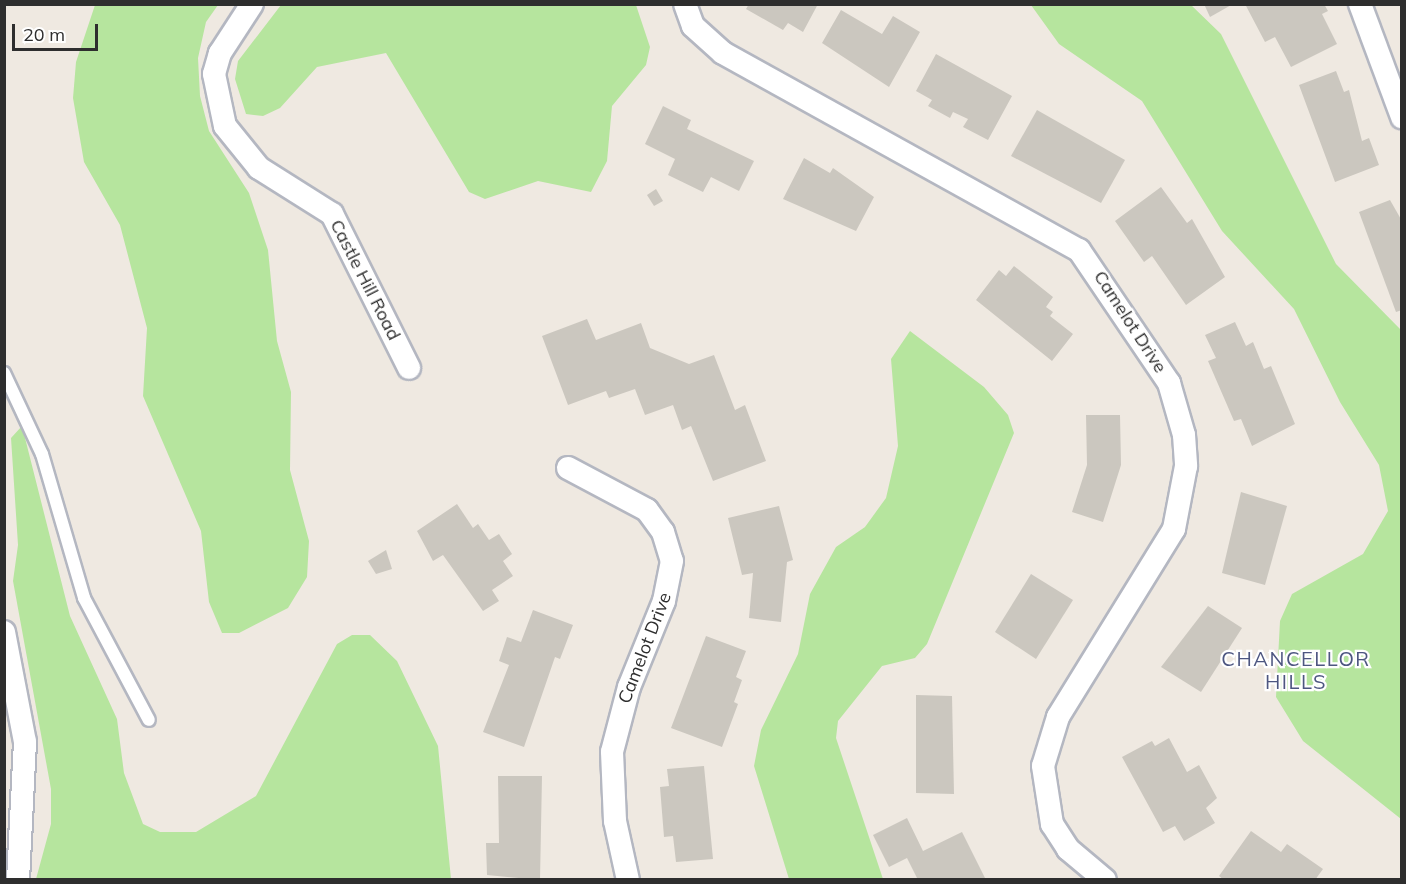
<!DOCTYPE html>
<html>
<head>
<meta charset="utf-8">
<style>
  body { margin:0 }
  #map { position:relative; width:1406px; height:884px; overflow:hidden; background:#efe9e1; font-family:Mulish,sans-serif }
  div>[style] { position:absolute }
  [style*='--x'] { left:calc(var(--x)*1px); top:calc(var(--y)*1px); width:calc(var(--w)*1px); rotate:calc(var(--a)*1deg) }
  .green>* { inset:0; background:#b6e59e }
  .building>* { inset:0; background:#cbc7bf }
  .roads { filter:drop-shadow(2px 0 #b4b7c1) drop-shadow(-2px 0 #b4b7c1) drop-shadow(0 2px #b4b7c1) drop-shadow(0 -2px #b4b7c1) }
  .service>* { height:12px; margin:-6px; padding:0 6px; transform-origin:6px; border-radius:6px; background:#fff }
  .minor>* { height:22px; margin:-11px; padding:0 11px; transform-origin:11px; border-radius:11px; background:#fff }
  span { translate:-50% -50%; white-space:nowrap; text-align:center; line-height:1.15; -webkit-text-stroke:4.5px #fff; paint-order:stroke }
  .street-label { font-size:18px; color:#2e2e2e }
  .neighbourhood-label { font-size:20px; color:#4d5680; letter-spacing:1.5px }
  .frame { position:absolute; inset:0; border:6px solid #2e2e2e; pointer-events:none }
  .scale { position:absolute; left:12px; top:24px; width:86px; height:27px; box-sizing:border-box; border:3px solid #2e2e2e; border-top:0; padding-left:8px; font-size:18px; line-height:21px; white-space:nowrap; color:#2e2e2e; -webkit-text-stroke:4px #fff; paint-order:stroke }
</style>
</head>
<body>
<div id="map">
  <div class="green">
    <i style="clip-path:polygon(95px 5px,218px 5px,206px 22px,198px 58px,200px 96px,209px 131px,249px 193px,268px 250px,277px 341px,291px 392px,290px 470px,309px 541px,307px 577px,288px 608px,239px 633px,222px 633px,209px 602px,201px 531px,143px 396px,147px 328px,120px 225px,84px 162px,73px 98px,76px 62px)"></i>
    <i style="clip-path:polygon(281px 5px,636px 5px,650px 47px,646px 65px,612px 106px,607px 161px,591px 192px,538px 181px,485px 199px,469px 192px,386px 53px,317px 67px,280px 108px,263px 116px,246px 114px,235px 79px,238px 61px)"></i>
    <i style="clip-path:polygon(1031px 5px,1191px 5px,1221px 34px,1336px 264px,1401px 330px,1401px 819px,1303px 741px,1276px 697px,1280px 621px,1292px 594px,1363px 554px,1388px 511px,1379px 465px,1340px 402px,1294px 309px,1222px 231px,1142px 101px,1059px 44px)"></i>
    <i style="clip-path:polygon(910px 331px,984px 387px,1008px 415px,1014px 433px,927px 644px,915px 658px,882px 666px,838px 721px,836px 738px,883px 879px,789px 879px,754px 766px,761px 730px,798px 654px,810px 594px,836px 547px,865px 527px,886px 498px,898px 446px,891px 359px)"></i>
    <i style="clip-path:polygon(22px 426px,70px 616px,117px 719px,124px 773px,143px 824px,160px 832px,196px 832px,256px 796px,337px 644px,352px 635px,370px 635px,397px 661px,438px 746px,451px 879px,36px 879px,51px 824px,51px 789px,13px 581px,18px 545px,11px 438px)"></i>
  </div>
  <div class="building">
    <i style="clip-path:polygon(749px 4px,818px 4px,803px 32px,788px 23px,783px 30px,746px 9px)"></i>
    <i style="clip-path:polygon(1204px 4px,1233px 4px,1210px 17px)"></i>
    <i style="clip-path:polygon(1245px 4px,1324px 4px,1328px 11px,1322px 14px,1337px 44px,1291px 67px,1275px 37px,1265px 42px)"></i>
    <i style="clip-path:polygon(841px 10px,882px 34px,893px 16px,920px 32px,889px 87px,822px 43px)"></i>
    <i style="clip-path:polygon(936px 54px,1012px 96px,988px 140px,963px 127px,968px 119px,953px 112px,950px 118px,928px 106px,932px 100px,916px 91px)"></i>
    <i style="clip-path:polygon(1336px 71px,1344px 92px,1349px 90px,1362px 141px,1369px 138px,1379px 165px,1335px 182px,1299px 85px)"></i>
    <i style="clip-path:polygon(663px 106px,691px 120px,687px 129px,754px 161px,739px 191px,711px 177px,703px 192px,668px 175px,675px 159px,645px 144px)"></i>
    <i style="clip-path:polygon(1037px 110px,1125px 160px,1101px 203px,1011px 156px)"></i>
    <i style="clip-path:polygon(804px 158px,830px 173px,833px 168px,874px 197px,856px 231px,783px 199px)"></i>
    <i style="clip-path:polygon(1161px 187px,1187px 223px,1192px 219px,1225px 277px,1186px 305px,1152px 256px,1144px 262px,1115px 221px)"></i>
    <i style="clip-path:polygon(656px 189px,663px 201px,654px 206px,647px 195px)"></i>
    <i style="clip-path:polygon(1390px 200px,1402px 221px,1402px 310px,1396px 312px,1359px 212px)"></i>
    <i style="clip-path:polygon(1014px 266px,1053px 297px,1046px 307px,1053px 312px,1050px 316px,1073px 334px,1052px 361px,976px 300px,999px 270px,1006px 276px)"></i>
    <i style="clip-path:polygon(587px 319px,596px 340px,641px 323px,650px 348px,689px 364px,714px 355px,735px 410px,745px 405px,766px 461px,713px 481px,691px 426px,682px 430px,673px 405px,645px 415px,635px 389px,609px 398px,606px 391px,568px 405px,542px 336px)"></i>
    <i style="clip-path:polygon(1235px 322px,1246px 346px,1253px 342px,1264px 369px,1271px 366px,1295px 424px,1252px 446px,1241px 419px,1234px 421px,1208px 361px,1216px 358px,1205px 335px)"></i>
    <i style="clip-path:polygon(1086px 415px,1120px 415px,1121px 465px,1103px 522px,1072px 512px,1087px 465px)"></i>
    <i style="clip-path:polygon(1241px 492px,1287px 506px,1265px 585px,1222px 573px)"></i>
    <i style="clip-path:polygon(457px 504px,473px 528px,478px 524px,489px 540px,499px 534px,512px 554px,503px 561px,513px 576px,492px 590px,499px 601px,483px 611px,443px 555px,433px 561px,417px 531px)"></i>
    <i style="clip-path:polygon(779px 506px,793px 560px,787px 562px,781px 622px,749px 618px,753px 573px,742px 575px,728px 518px)"></i>
    <i style="clip-path:polygon(386px 550px,392px 569px,376px 574px,368px 561px)"></i>
    <i style="clip-path:polygon(1031px 574px,1073px 600px,1036px 659px,995px 632px)"></i>
    <i style="clip-path:polygon(1208px 606px,1242px 628px,1201px 692px,1161px 667px)"></i>
    <i style="clip-path:polygon(533px 610px,573px 625px,560px 659px,555px 657px,524px 747px,483px 732px,509px 665px,499px 661px,507px 637px,521px 642px)"></i>
    <i style="clip-path:polygon(706px 636px,746px 651px,736px 677px,742px 680px,734px 702px,738px 704px,722px 747px,671px 728px)"></i>
    <i style="clip-path:polygon(916px 695px,952px 696px,954px 794px,916px 793px)"></i>
    <i style="clip-path:polygon(1169px 738px,1187px 772px,1199px 765px,1217px 798px,1206px 808px,1215px 823px,1184px 841px,1175px 826px,1163px 832px,1122px 757px,1152px 741px,1155px 746px)"></i>
    <i style="clip-path:polygon(704px 766px,713px 859px,676px 862px,673px 836px,664px 837px,660px 787px,669px 786px,667px 769px)"></i>
    <i style="clip-path:polygon(498px 776px,542px 776px,540px 880px,487px 875px,486px 843px,499px 843px)"></i>
    <i style="clip-path:polygon(907px 818px,923px 851px,962px 832px,986px 880px,918px 880px,907px 858px,889px 867px,873px 835px)"></i>
    <i style="clip-path:polygon(1251px 831px,1281px 852px,1287px 844px,1323px 869px,1315px 880px,1224px 880px,1219px 876px)"></i>
  </div>
  <div class="roads">
    <div class="service">
      <i style="--x:4;--y:373;--w:89;--a:64.9"></i>
      <i style="--x:42;--y:454;--w:150;--a:73.7"></i>
      <i style="--x:84;--y:598;--w:138;--a:62"></i>
    </div>
    <div class="minor">
      <i style="--x:252;--y:4;--w:59;--a:123.1"></i>
      <i style="--x:220;--y:53;--w:22;--a:106"></i>
      <i style="--x:214;--y:74;--w:53;--a:78.1"></i>
      <i style="--x:225;--y:126;--w:54;--a:51"></i>
      <i style="--x:259;--y:168;--w:86;--a:32.2"></i>
      <i style="--x:332;--y:214;--w:172;--a:63.4"></i>
      <i style="--x:685;--y:4;--w:23;--a:70"></i>
      <i style="--x:693;--y:26;--w:40;--a:42"></i>
      <i style="--x:723;--y:53;--w:407;--a:29"></i>
      <i style="--x:1079;--y:250;--w:161;--a:55.9"></i>
      <i style="--x:1169;--y:383;--w:54;--a:73.9"></i>
      <i style="--x:1184;--y:435;--w:31;--a:86"></i>
      <i style="--x:1186;--y:466;--w:64;--a:100.8"></i>
      <i style="--x:1174;--y:529;--w:221;--a:121.7"></i>
      <i style="--x:1058;--y:717;--w:51;--a:107"></i>
      <i style="--x:1043;--y:766;--w:59;--a:81.2"></i>
      <i style="--x:1052;--y:824;--w:30;--a:57"></i>
      <i style="--x:1068;--y:849;--w:48;--a:40"></i>
      <i style="--x:1360;--y:4;--w:121;--a:69.6"></i>
      <i style="--x:568;--y:468;--w:89;--a:28"></i>
      <i style="--x:647;--y:510;--w:27;--a:54"></i>
      <i style="--x:663;--y:532;--w:30;--a:73"></i>
      <i style="--x:672;--y:561;--w:41;--a:101.3"></i>
      <i style="--x:664;--y:601;--w:93;--a:112.1"></i>
      <i style="--x:629;--y:687;--w:67;--a:104.7"></i>
      <i style="--x:612;--y:752;--w:69;--a:87.5"></i>
      <i style="--x:615;--y:821;--w:60;--a:77.6"></i>
      <i style="--x:4;--y:632;--w:112;--a:79.2"></i>
      <i style="--x:25;--y:742;--w:138;--a:92.9"></i>
    </div>
  </div>
  <div class="street-label">
    <span style="left:365px;top:280px;rotate:63deg">Castle Hill Road</span>
    <span style="left:1130px;top:322px;rotate:57deg">Camelot Drive</span>
    <span style="left:645px;top:648px;rotate:-69deg">Camelot Drive</span>
  </div>
  <div class="neighbourhood-label">
    <span style="left:1296px;top:670px">CHANCELLOR<br>HILLS</span>
  </div>
  <div class="frame"></div>
  <div class="scale">20 m</div>
</div>
</body>
</html>
